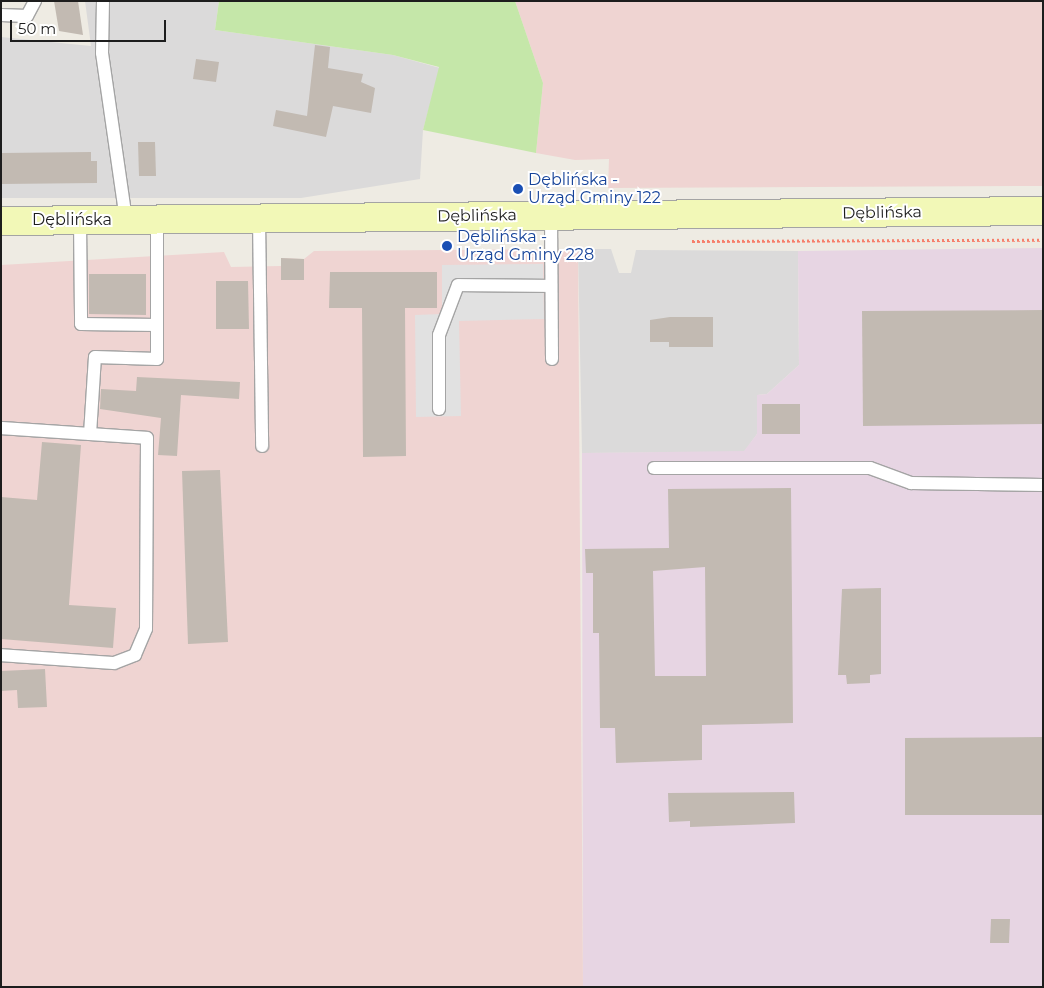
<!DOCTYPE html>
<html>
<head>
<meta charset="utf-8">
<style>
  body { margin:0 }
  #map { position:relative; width:1044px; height:988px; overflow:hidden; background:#eeebe3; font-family:Montserrat,sans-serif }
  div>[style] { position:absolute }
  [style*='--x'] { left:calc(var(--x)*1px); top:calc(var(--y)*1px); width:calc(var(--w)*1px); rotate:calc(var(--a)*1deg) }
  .residential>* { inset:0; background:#dbdada }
  .commercial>* { inset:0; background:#efd4d2 }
  .industrial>* { inset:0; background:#e7d5e3 }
  .grass>* { inset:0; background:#c5e7a9 }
  .parking>* { inset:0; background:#e1e1e1 }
  .building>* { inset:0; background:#c2bab2 }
  .path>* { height:3px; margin-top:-1.5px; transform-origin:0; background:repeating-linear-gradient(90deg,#f67f6b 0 2.5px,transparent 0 5px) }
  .roads { filter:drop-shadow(1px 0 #a4a4a4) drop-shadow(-1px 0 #a4a4a4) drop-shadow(0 1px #a4a4a4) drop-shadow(0 -1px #a4a4a4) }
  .lane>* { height:12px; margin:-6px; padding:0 6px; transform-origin:6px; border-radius:6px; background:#fff }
  .secondary>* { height:28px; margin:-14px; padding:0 14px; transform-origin:14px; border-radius:14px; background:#f2f8b7 }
  .dots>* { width:14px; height:14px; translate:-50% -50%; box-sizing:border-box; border:2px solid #fff; border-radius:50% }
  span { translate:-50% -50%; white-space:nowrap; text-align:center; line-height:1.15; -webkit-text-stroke:4px #fff; paint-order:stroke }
  .transit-label { font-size:16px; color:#164399 }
  .left { translate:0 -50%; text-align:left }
  .street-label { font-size:16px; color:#1d1d1d }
  .frame { position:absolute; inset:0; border:2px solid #1d1d1d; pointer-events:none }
  .scale { position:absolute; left:10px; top:20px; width:156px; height:22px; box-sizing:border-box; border:2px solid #1d1d1d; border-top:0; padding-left:6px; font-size:15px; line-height:18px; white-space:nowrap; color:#1d1d1d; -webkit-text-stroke:4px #fff; paint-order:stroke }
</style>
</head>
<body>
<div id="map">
  <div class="residential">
    <i style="clip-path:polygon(85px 1px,219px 1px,215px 30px,393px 55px,440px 68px,423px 130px,420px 179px,301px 198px,1px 198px,1px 37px,91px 46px)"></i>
    <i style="clip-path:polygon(578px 249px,611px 249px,619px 273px,631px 273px,636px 250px,798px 251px,799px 365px,767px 394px,757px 395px,757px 434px,744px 452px,582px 453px)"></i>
  </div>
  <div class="commercial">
    <i style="clip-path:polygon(515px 1px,1043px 1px,1043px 186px,608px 188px,609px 159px,575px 160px,536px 153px,543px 83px)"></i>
    <i style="clip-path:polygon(578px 249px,583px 987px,1px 987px,1px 265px,224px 252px,231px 267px,281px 266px,281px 258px,304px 259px,314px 251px)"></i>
  </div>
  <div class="industrial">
    <i style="clip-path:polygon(1043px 248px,1043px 987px,583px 987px,582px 453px,744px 451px,757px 434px,757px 395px,767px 394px,799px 365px,798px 251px)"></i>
  </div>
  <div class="grass">
    <i style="clip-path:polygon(219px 1px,515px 1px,543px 83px,536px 153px,423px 130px,439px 67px,393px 55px,215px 30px)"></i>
  </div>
  <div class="parking">
    <i style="clip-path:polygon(543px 264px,544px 319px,459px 321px,461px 416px,416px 417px,415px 315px,442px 314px,442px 265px)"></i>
  </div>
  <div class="building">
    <i style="clip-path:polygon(54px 1px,78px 1px,83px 35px,59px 31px)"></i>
    <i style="clip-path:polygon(315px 45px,330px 47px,328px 68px,363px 74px,361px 82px,375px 88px,371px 113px,333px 106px,326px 137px,273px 126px,276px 110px,307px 116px)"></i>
    <i style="clip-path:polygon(196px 59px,219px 62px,216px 82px,193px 79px)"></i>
    <i style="clip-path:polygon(138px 142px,155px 142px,156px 176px,139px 176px)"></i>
    <i style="clip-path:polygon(91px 152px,91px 161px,97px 161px,97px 183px,1px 184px,1px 153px)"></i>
    <i style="clip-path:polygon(281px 258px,304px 259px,304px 280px,281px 280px)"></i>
    <i style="clip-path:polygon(330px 272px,437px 272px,437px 308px,405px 308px,406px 456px,363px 457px,362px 308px,329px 308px)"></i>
    <i style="clip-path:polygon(89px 274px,146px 274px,146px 315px,89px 314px)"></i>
    <i style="clip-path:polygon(216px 281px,248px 281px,249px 329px,216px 329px)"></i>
    <i style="clip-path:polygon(1043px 310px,1043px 424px,863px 426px,862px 311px)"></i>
    <i style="clip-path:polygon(670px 317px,713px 317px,713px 347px,669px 347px,669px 342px,650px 342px,650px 320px)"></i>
    <i style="clip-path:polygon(137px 377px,240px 382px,239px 399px,181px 395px,177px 456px,158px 455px,161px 418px,100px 409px,101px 389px,136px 391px)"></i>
    <i style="clip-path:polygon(762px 404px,800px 404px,800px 434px,762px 434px)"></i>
    <i style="clip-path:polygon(42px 442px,81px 445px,69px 605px,116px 608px,113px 648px,1px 639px,1px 497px,37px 500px)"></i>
    <i style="clip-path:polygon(220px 470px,228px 642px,188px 644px,182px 471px)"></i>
    <i style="clip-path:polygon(evenodd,791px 488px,793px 723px,702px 725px,702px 760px,616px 763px,615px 728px,600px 728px,599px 633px,593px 633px,593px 573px,586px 573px,585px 549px,669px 548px,668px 489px,791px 488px,705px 567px,706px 676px,655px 676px,653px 571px,705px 567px)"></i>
    <i style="clip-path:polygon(881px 588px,881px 674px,870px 675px,870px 683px,847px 684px,846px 675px,838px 675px,842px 589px)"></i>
    <i style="clip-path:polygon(45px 669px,47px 707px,18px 708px,17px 690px,1px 691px,1px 671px)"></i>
    <i style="clip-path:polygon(1043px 737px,1043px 815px,905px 815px,905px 738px)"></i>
    <i style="clip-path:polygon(794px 792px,795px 823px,690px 827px,690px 821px,669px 822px,668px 793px)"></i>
    <i style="clip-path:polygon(991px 919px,1010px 919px,1009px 943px,990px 943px)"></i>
  </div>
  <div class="path">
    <i style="--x:692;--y:241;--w:351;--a:-0.2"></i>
  </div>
  <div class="roads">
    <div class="lane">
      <i style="--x:103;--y:1;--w:52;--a:91.1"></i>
      <i style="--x:102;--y:53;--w:169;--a:81.8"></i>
      <i style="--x:1;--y:15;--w:26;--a:2"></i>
      <i style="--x:27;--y:16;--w:17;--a:-62"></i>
      <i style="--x:551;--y:216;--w:143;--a:89.6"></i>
      <i style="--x:259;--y:219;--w:227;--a:89.2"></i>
      <i style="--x:80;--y:220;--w:104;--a:89.4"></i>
      <i style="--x:81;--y:324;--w:76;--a:0.8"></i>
      <i style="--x:439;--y:409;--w:74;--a:-90"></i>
      <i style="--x:439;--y:335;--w:53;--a:-69.2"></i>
      <i style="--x:458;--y:285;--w:93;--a:0.6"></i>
      <i style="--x:1;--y:428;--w:146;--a:3.9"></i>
      <i style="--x:147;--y:438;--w:191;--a:90.3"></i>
      <i style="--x:146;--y:629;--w:28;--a:113"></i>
      <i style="--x:135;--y:655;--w:22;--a:159"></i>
      <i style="--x:114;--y:663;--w:113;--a:-176"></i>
      <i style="--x:90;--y:434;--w:77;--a:-86.3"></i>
      <i style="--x:95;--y:357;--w:62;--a:1.8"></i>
      <i style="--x:157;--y:359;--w:139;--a:-90"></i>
      <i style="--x:654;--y:468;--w:216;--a:0"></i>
      <i style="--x:870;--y:468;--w:44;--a:20.1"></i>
      <i style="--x:911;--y:483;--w:132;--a:0.9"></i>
    </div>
    <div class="secondary">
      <i style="--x:1;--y:221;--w:1042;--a:-0.55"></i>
    </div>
  </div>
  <div class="dots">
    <i style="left:518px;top:189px;background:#1a4fb4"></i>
    <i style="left:447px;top:246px;background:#1a4fb4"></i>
  </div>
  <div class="transit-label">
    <span class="left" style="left:528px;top:189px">Dęblińska -<br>Urząd Gminy 122</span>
    <span class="left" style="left:457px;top:246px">Dęblińska -<br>Urząd Gminy 228</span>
  </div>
  <div class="street-label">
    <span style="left:882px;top:213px;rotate:-1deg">Dęblińska</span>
    <span style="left:477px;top:216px;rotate:-1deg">Dęblińska</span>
    <span style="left:72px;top:220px">Dęblińska</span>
  </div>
  <div class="frame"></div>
  <div class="scale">50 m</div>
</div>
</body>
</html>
